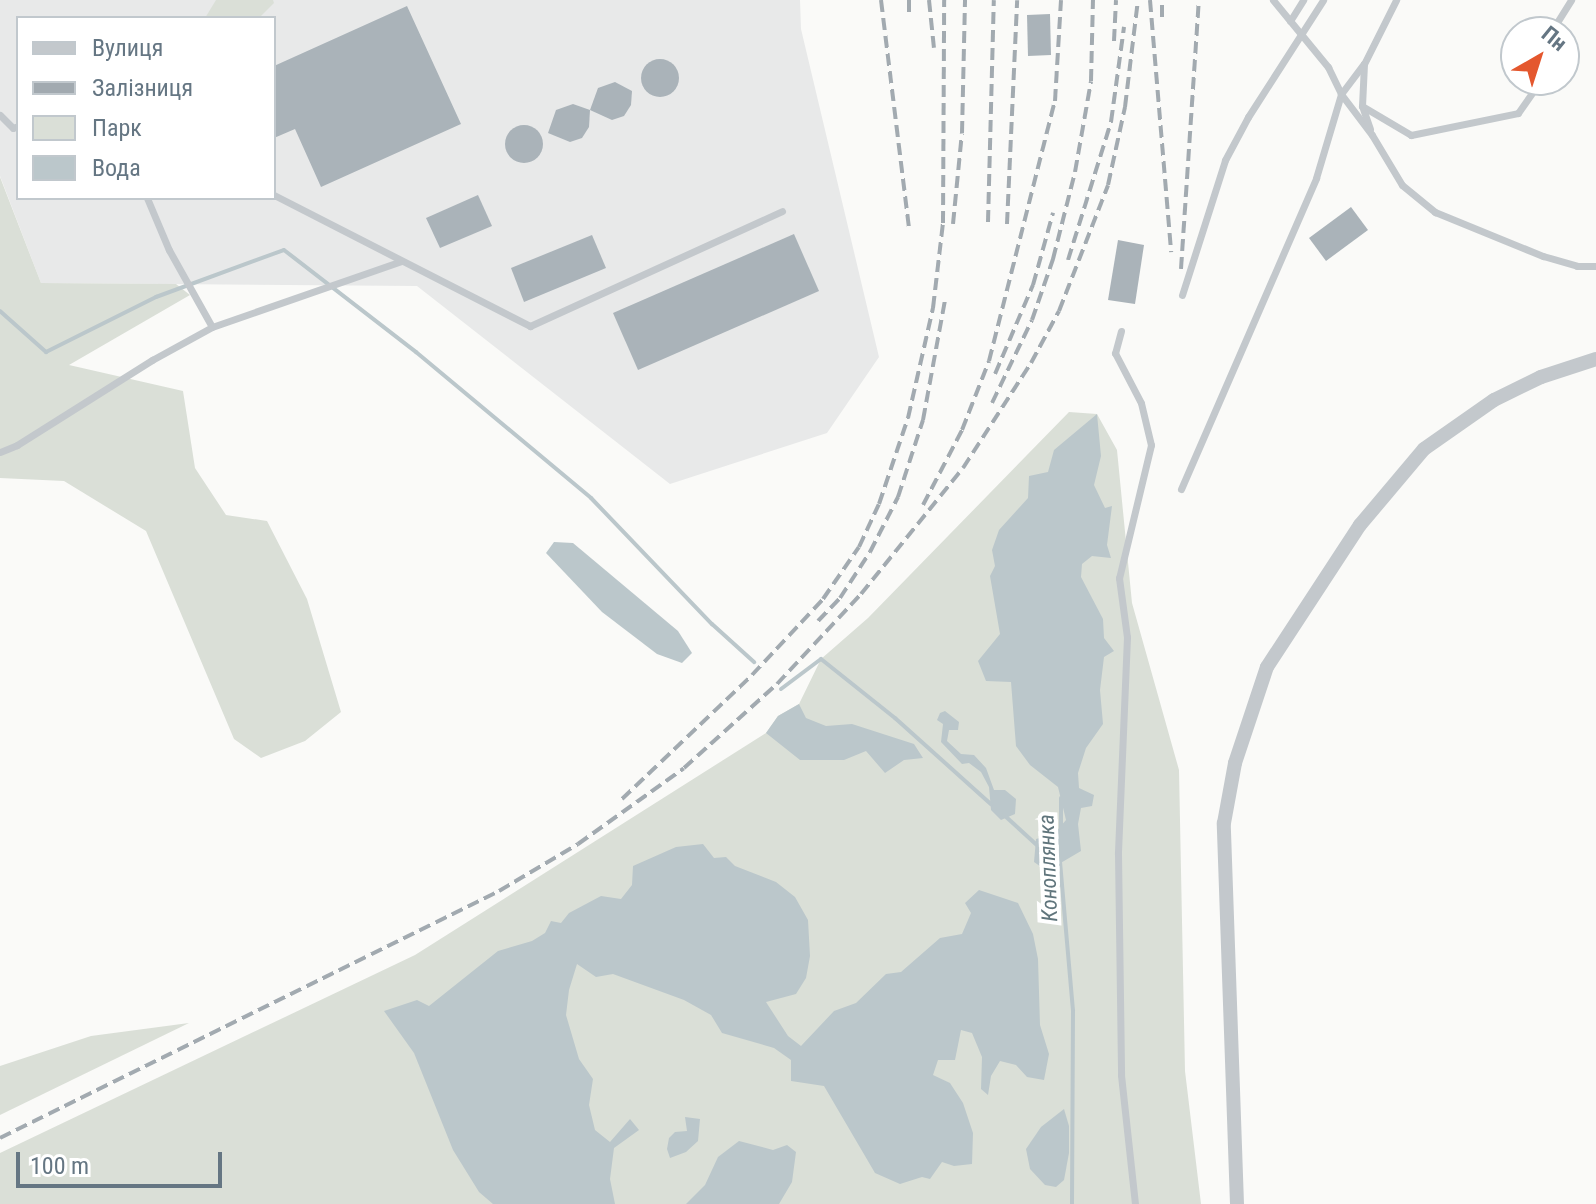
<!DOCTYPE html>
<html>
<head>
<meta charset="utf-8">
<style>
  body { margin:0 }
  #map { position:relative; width:1596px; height:1204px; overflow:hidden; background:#fafaf8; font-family:"Roboto Condensed",sans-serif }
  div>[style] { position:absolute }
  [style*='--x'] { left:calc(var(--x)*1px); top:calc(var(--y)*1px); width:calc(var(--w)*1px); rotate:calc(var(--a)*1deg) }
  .built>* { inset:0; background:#e8e9e9 }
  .green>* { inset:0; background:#dadfd7 }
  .water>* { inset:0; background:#bbc7cb }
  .stream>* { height:4px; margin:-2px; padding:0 2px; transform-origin:2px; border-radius:2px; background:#bbc7cb }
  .building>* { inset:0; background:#aab3b9 }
  .round { border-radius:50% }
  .lane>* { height:7px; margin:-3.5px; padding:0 3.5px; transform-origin:3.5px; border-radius:3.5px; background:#c3c8cc }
  .street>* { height:14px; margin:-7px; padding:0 7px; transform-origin:7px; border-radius:7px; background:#c3c8cc }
  .rail>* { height:4px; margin-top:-2px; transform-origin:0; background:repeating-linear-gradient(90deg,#a2aab0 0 12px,transparent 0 18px) }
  span { translate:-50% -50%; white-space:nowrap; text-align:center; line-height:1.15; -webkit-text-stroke:8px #fff; paint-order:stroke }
  .water-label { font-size:22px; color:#60757c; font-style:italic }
  .legend { position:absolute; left:16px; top:16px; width:260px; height:184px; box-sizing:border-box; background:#fff; border:2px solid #c1c8cd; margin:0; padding:10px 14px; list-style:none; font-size:24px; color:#657683 }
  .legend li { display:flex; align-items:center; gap:16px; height:40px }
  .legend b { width:40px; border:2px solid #c1c8cd }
  .north { position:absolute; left:1500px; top:16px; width:80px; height:80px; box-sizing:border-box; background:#fff; border:2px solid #c1c8cd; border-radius:50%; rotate:39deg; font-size:22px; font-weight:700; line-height:32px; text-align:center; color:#657683 }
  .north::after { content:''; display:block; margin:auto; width:28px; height:36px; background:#e4572e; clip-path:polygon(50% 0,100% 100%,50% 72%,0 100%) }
  .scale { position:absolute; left:16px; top:1152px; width:206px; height:36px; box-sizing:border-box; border:4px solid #657683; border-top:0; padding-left:10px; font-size:24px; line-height:28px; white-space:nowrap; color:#657683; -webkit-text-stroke:6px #fff; paint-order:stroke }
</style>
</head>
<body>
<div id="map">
  <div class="built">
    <i style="clip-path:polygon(evenodd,0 0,800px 0,801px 29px,879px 357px,827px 433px,670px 484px,417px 286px,41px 283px,0 176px,0 0,18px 18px,274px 18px,274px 198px,18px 198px,18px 18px)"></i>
  </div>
  <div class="green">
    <i style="clip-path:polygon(216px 0,273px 0,274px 3px,259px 18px,205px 18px)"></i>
    <i style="clip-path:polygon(0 177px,41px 283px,176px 284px,190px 295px,69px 365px,183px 391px,195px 468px,226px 515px,267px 521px,307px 599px,341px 712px,305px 741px,261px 758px,234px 739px,146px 531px,64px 481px,0 478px)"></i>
    <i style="clip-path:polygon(1069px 412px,1097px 414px,1117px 450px,1132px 603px,1179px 770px,1185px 1071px,1201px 1204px,0 1204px,0 1153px,415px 955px,766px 733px,778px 716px,799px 704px,821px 659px,868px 618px)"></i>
    <i style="clip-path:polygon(189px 1023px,0 1115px,0 1066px,91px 1036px)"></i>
  </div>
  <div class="water">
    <i style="clip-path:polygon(1097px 414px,1101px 456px,1094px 485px,1105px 508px,1112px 506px,1107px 545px,1111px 558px,1092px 556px,1082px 564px,1081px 577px,1103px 619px,1104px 638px,1114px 651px,1104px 657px,1100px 690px,1103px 724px,1086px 748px,1078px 773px,1079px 788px,1094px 795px,1092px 806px,1081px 808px,1078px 824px,1081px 851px,1047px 871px,1034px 862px,1036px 839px,1054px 834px,1066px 820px,1058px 787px,1030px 765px,1016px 746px,1011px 682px,986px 681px,978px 661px,1000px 634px,990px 576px,995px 566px,992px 550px,999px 530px,1028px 498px,1029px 476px,1048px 472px,1054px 450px)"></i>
    <i style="clip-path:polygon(554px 542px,573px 543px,678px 631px,692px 653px,682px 663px,657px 654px,602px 612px,546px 553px)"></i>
    <i style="clip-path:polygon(799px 704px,806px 718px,826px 726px,852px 724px,914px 744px,923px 758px,904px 760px,885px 773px,866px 751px,844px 760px,800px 760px,766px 733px,778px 716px)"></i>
    <i style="clip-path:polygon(945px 711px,959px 722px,958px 730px,949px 730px,947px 741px,961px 754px,974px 755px,986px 768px,994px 790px,1005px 790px,1016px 799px,1015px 814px,1001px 820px,991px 810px,989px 787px,981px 772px,969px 763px,962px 764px,941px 742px,943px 724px,937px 720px,940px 713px)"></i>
    <i style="clip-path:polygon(703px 844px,714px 858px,726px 857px,735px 866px,776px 882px,795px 897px,808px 920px,810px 956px,806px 978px,796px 994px,766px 1002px,788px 1036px,801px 1046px,834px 1011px,856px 1003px,886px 974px,901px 972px,940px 938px,962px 934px,971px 913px,965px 903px,979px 890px,1018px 903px,1033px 934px,1038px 959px,1040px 1025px,1049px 1054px,1044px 1080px,1027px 1077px,1016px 1065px,1000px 1061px,991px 1076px,988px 1095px,981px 1089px,982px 1057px,972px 1033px,961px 1030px,955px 1060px,938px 1060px,933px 1075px,950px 1083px,963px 1103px,973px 1133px,972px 1164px,954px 1166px,942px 1162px,930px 1179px,922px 1177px,900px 1184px,875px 1173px,824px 1086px,791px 1081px,791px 1060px,774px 1048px,722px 1033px,711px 1015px,684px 1000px,613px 974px,596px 977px,577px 964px,569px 990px,566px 1015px,579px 1059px,593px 1079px,589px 1105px,595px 1130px,610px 1142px,630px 1119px,639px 1130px,614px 1148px,610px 1179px,615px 1204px,493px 1204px,479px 1192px,453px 1150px,414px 1053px,384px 1011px,417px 1000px,429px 1006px,498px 951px,532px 941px,545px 933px,551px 921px,561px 923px,569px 913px,601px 896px,621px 899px,632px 885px,633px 866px,676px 847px)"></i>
    <i style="clip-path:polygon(1064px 1109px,1069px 1126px,1069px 1153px,1064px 1180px,1056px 1187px,1045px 1185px,1030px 1169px,1026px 1149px,1041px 1127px)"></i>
    <i style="clip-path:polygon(685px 1117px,700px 1119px,698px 1141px,686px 1152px,670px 1158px,667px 1149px,669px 1138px,675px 1132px,687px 1131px)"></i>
    <i style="clip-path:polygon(739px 1141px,773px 1150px,787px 1145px,796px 1152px,792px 1182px,779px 1204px,686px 1204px,705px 1185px,718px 1157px)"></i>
  </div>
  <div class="stream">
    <i style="--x:0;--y:311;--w:62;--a:41.7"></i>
    <i style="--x:46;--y:352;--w:123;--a:-26.6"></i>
    <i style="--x:156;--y:297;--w:136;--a:-20.2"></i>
    <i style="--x:284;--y:250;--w:167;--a:37.7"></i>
    <i style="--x:416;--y:352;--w:228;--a:39.8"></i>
    <i style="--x:591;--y:498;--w:175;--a:46.2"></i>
    <i style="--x:712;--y:624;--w:57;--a:42.1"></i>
    <i style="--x:781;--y:689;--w:50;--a:-36.9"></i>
    <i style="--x:821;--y:659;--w:95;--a:38.6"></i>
    <i style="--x:895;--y:718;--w:129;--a:41.9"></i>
    <i style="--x:1004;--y:815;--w:47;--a:42.4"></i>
    <i style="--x:1061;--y:829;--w:31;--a:-90"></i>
    <i style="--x:1060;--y:862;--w:150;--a:85"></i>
    <i style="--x:1073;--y:1011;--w:193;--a:90.3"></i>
  </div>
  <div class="building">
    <i style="clip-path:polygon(407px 6px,461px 124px,321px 187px,295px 129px,274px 138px,274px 66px)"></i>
    <i style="clip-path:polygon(1050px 14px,1051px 55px,1028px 56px,1027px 15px)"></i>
    <i class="round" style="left:641px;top:59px;width:38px;height:38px"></i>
    <i style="clip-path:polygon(615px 82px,632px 91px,631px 105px,624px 116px,612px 120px,590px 110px,598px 88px)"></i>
    <i style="clip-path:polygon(573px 104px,590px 110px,589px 127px,582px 138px,570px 142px,548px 133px,556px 110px)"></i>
    <i class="round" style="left:505px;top:125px;width:38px;height:38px"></i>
    <i style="clip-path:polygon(478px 195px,492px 226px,440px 248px,426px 218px)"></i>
    <i style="clip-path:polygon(1351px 207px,1368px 230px,1326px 261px,1309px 238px)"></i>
    <i style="clip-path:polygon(794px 234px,819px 291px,638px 370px,613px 313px)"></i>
    <i style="clip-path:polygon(592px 235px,606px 268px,524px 302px,511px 268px)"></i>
    <i style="clip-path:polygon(1118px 240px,1144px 245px,1135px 304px,1108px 300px)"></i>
  </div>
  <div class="lane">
    <i style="--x:1273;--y:0;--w:87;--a:50.6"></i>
    <i style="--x:1328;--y:67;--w:30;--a:64"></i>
    <i style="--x:1341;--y:94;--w:51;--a:52.9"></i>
    <i style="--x:1372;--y:135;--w:58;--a:59"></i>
    <i style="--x:1402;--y:185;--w:43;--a:39.3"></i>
    <i style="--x:1435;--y:212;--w:117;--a:22.2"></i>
    <i style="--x:1543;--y:256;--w:35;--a:16"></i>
    <i style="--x:1577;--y:266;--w:19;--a:0"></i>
    <i style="--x:1290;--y:21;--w:25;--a:-58"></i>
    <i style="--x:1551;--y:32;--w:38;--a:-58"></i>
    <i style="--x:1362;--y:106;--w:57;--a:30.6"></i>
    <i style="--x:1411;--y:135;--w:109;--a:-11.6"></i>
    <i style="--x:1518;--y:113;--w:40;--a:-55.1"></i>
    <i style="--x:0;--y:115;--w:18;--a:45"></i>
    <i style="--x:13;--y:128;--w:5;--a:-22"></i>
    <i style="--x:1370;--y:129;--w:24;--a:-109"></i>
    <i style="--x:1362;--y:106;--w:42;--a:-87.3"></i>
    <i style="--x:1364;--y:64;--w:72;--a:-63.4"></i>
    <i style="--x:274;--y:195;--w:288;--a:27.1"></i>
    <i style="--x:530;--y:326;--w:277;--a:-24.5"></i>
    <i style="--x:147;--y:198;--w:56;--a:67.1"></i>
    <i style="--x:169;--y:250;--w:88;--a:60.8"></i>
    <i style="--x:1182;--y:295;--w:142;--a:-72.3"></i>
    <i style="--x:1225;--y:160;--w:49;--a:-61.9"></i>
    <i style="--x:1248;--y:117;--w:139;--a:-57.3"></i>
    <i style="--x:1121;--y:331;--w:23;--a:105"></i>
    <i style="--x:1115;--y:353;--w:56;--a:62.5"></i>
    <i style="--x:1141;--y:403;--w:43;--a:76.6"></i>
    <i style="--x:1151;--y:445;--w:137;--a:103.5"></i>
    <i style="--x:1119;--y:578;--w:60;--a:82.3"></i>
    <i style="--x:1127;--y:637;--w:217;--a:92.4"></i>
    <i style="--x:1118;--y:854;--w:221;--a:89.2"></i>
    <i style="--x:1121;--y:1075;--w:130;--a:83.8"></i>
    <i style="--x:0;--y:452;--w:18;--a:-22"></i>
    <i style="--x:17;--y:445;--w:160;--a:-32.2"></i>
    <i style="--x:152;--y:360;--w:68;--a:-28.8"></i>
    <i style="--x:212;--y:327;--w:200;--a:-19.2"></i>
    <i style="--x:1181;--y:489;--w:339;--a:-66.5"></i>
    <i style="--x:1316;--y:178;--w:88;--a:-73.4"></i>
    <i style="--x:1341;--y:94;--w:38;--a:-53"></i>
  </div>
  <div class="street">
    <i style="--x:1237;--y:1204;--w:381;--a:-92"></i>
    <i style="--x:1224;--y:823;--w:61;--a:-79.6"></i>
    <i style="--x:1235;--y:763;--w:101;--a:-71.6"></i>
    <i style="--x:1267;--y:667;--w:170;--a:-56.8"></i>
    <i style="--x:1360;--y:525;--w:99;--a:-49.9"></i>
    <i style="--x:1424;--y:449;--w:85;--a:-35"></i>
    <i style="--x:1494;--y:400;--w:52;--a:-26.1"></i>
    <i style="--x:1541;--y:377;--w:58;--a:-18.1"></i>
  </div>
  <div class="rail">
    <i style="--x:881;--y:0;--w:231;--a:83"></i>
    <i style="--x:909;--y:0;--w:12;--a:90"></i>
    <i style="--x:929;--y:0;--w:48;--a:84.1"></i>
    <i style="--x:1150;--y:0;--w:253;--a:85.2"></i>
    <i style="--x:1162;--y:17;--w:17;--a:-90"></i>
    <i style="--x:1114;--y:41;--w:41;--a:-87.2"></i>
    <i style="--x:988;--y:222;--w:222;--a:-88.5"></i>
    <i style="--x:953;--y:224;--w:91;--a:-84.4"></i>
    <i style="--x:962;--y:133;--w:133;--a:-88.7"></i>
    <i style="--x:1007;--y:224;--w:224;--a:-87.4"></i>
    <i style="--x:1068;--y:260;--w:145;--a:-72.7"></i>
    <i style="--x:1111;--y:122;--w:96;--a:-82.2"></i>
    <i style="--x:1181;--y:269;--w:270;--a:-86.2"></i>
    <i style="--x:995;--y:374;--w:97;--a:-66.9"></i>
    <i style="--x:1033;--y:285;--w:75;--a:-74.5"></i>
    <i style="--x:992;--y:403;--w:92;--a:-64.3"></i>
    <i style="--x:1032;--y:320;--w:65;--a:-71"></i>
    <i style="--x:1053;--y:259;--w:90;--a:-75.8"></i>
    <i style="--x:1075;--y:172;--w:92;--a:-80"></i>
    <i style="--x:1091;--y:81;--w:81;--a:-88.6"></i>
    <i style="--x:923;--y:505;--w:85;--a:-62.5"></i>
    <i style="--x:962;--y:430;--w:74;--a:-68.6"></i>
    <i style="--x:989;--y:361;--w:268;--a:-75.8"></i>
    <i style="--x:1055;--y:101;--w:101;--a:-86.6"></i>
    <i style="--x:818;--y:621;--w:32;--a:-46"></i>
    <i style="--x:840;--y:598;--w:55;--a:-56.9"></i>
    <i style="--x:870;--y:552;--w:62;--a:-63"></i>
    <i style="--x:898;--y:497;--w:81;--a:-72"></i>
    <i style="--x:923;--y:420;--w:122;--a:-79.6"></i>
    <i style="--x:622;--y:799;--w:180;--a:-43.6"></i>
    <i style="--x:752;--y:675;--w:104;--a:-46.9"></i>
    <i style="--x:823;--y:599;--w:63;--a:-55.3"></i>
    <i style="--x:859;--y:547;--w:47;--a:-65.1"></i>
    <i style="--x:879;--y:504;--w:91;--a:-71.4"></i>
    <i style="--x:908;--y:418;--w:113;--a:-77.2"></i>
    <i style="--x:933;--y:308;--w:86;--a:-83.3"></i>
    <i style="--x:943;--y:223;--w:223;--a:-89.7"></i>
    <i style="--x:0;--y:1138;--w:557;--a:-26.33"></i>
    <i style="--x:499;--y:891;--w:92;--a:-30.7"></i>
    <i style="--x:578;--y:844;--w:130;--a:-35.6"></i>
    <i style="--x:684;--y:768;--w:125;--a:-42.1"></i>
    <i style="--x:777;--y:684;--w:123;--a:-47"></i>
    <i style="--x:861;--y:594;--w:162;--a:-51"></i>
    <i style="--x:963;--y:468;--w:125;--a:-57.1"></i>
    <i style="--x:1031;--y:363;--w:59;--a:-61.7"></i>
    <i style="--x:1059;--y:311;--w:135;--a:-68.7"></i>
    <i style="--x:1108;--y:185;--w:80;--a:-77.7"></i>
    <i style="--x:1125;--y:107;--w:108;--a:-83.1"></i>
  </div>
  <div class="water-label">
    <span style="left:1048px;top:868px;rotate:-92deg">Коноплянка</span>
  </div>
  <ul class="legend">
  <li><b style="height:10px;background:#c3c8cc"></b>Вулиця</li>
  <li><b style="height:10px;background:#a2aab0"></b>Залізниця</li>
  <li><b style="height:22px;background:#dadfd7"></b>Парк</li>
  <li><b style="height:22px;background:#bbc7cb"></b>Вода</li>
  </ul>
  <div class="north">Пн</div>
  <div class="scale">100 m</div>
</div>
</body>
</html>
